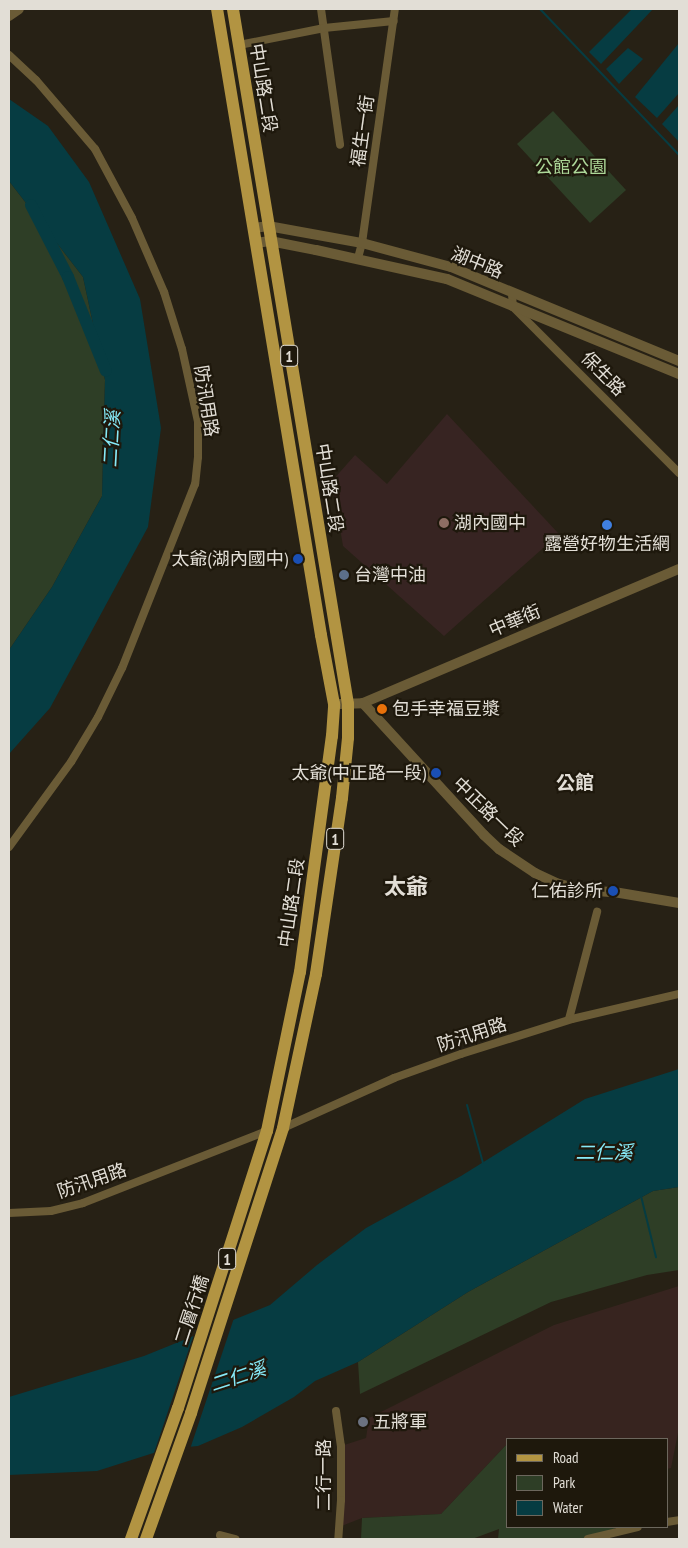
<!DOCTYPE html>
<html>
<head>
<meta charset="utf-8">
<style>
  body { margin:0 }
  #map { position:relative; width:688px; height:1548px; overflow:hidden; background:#272115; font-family:"PT Sans Narrow","Noto Sans TC",sans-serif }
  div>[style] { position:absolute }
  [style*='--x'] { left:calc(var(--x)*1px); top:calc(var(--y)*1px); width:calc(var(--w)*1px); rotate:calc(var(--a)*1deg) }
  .industrial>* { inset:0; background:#37241f }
  .education>* { inset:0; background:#372422 }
  .green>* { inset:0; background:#2e3e26 }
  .water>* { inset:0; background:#063c42 }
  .pier>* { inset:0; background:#272115 }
  .stream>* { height:2px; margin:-1px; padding:0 1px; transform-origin:1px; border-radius:1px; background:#063c42 }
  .river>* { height:12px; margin:-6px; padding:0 6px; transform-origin:6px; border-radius:6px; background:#063c42 }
  .minor>* { height:8px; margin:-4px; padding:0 4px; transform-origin:4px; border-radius:4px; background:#6a5b36 }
  .tertiary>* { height:10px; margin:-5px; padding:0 5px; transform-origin:5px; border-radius:5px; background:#6a5b36 }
  .primary>* { height:12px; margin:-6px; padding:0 6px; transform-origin:6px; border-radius:6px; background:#b29442 }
  .dots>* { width:14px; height:14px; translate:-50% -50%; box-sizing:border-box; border:2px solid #1e180c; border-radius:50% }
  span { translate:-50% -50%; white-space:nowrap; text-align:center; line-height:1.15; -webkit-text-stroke:4.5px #1e180c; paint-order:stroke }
  .shield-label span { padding:1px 4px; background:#1e180c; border:1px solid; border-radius:4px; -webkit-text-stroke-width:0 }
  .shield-label { font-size:16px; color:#e2ded6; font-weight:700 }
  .street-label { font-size:18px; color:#e2ded6 }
  .park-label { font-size:18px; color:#add899 }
  .poi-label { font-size:18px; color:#e2ded6 }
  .left { translate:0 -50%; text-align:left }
  .right { translate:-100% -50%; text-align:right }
  .water-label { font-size:19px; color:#86eaf8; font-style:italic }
  .neighbourhood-label { font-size:19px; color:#e2ded6; font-weight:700 }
  .district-label { font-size:22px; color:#e2ded6; font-weight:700 }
  .frame { position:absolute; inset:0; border:10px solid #e2ded6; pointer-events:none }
  .legend { position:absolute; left:506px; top:1438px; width:162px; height:90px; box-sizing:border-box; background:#1e180c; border:1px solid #6c675d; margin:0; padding:6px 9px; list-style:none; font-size:15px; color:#e2ded6 }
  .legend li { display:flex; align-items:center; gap:10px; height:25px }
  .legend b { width:25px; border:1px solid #6c675d }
</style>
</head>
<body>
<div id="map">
  <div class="industrial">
    <i style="clip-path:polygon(679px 1286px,679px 1428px,671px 1468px,667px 1469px,667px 1439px,507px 1439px,507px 1444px,441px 1514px,362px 1518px,339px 1527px,341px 1446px,366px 1438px,369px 1418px,554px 1325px)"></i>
  </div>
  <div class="education">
    <i style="clip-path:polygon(447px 414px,559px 534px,444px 636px,343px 546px,332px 481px,355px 455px,387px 484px)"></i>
  </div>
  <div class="green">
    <i style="clip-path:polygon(553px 111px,626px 190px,590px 223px,517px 144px)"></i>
    <i style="clip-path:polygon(9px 181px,83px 277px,105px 380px,102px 496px,52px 587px,9px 650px)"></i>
    <i style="clip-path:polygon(679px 1187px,679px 1270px,647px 1275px,551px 1302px,360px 1394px,358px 1362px,468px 1292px,653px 1191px)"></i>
    <i style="clip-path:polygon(507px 1444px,507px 1527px,615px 1527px,613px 1534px,588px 1539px,498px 1539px,499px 1529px,472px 1539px,361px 1539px,362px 1518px,441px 1514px)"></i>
  </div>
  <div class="water">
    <i style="clip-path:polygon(632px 9px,653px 9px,601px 64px,589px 52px)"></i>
    <i style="clip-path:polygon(679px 43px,679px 93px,657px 118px,635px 97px)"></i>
    <i style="clip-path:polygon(628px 48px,643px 59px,619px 84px,606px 69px)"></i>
    <i style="clip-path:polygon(9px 99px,48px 126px,89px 182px,140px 299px,161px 428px,148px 527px,50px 708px,9px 754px,9px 650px,52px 587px,102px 496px,105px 380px,83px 277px,9px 181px)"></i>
    <i style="clip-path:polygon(679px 105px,679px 142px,662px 124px)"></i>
    <i style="clip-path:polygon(679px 1069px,679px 1187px,653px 1191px,468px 1292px,358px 1362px,315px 1381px,294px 1397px,242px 1427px,198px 1446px,166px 1449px,97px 1471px,9px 1475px,9px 1397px,144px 1356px,270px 1305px,317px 1265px,366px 1228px,461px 1176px,585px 1099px)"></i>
  </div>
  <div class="pier">
    <i style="clip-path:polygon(234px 1318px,190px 1449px,167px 1451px,153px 1456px,194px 1334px)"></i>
  </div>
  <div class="stream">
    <i style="--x:540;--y:9;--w:202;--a:46.4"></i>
    <i style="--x:467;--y:1105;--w:60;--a:74.6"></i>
    <i style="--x:641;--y:1196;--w:63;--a:76.2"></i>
  </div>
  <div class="river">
    <i style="--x:31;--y:205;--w:81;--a:62.8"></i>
    <i style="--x:68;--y:277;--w:101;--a:68"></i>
  </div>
  <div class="minor">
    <i style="--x:321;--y:9;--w:137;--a:82"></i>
    <i style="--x:239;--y:45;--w:87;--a:-11.3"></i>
    <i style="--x:324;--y:28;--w:70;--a:-5.7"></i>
    <i style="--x:9;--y:55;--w:37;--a:43"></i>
    <i style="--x:36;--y:80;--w:91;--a:49.5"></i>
    <i style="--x:95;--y:149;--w:78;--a:61.8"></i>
    <i style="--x:132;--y:218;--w:81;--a:66.6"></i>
    <i style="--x:164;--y:292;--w:60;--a:72.5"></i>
    <i style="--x:182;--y:349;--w:75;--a:77.6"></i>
    <i style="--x:198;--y:422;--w:35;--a:90"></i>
    <i style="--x:198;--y:457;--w:27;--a:96"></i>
    <i style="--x:195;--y:484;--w:198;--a:111.6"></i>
    <i style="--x:122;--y:668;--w:55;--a:116.1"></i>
    <i style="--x:98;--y:717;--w:52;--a:121"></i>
    <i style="--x:71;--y:762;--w:105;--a:126.1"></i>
    <i style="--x:358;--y:258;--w:16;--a:-75"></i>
    <i style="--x:362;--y:243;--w:236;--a:-82"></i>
    <i style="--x:512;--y:294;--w:13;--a:86"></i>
    <i style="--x:513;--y:307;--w:235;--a:45"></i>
    <i style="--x:569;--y:1019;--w:111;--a:-75.3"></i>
    <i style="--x:283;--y:1128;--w:122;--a:-24.2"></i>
    <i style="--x:394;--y:1078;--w:71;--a:-19.7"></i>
    <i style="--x:461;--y:1054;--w:116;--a:-17.5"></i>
    <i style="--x:572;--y:1019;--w:110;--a:-13.2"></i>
    <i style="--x:9;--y:1213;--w:42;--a:-2.7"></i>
    <i style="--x:51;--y:1211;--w:33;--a:-14"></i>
    <i style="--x:83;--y:1203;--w:198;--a:-21.4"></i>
    <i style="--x:336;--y:1411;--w:35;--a:82"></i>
    <i style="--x:341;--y:1446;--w:54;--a:90"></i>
    <i style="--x:341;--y:1500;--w:39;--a:94"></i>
    <i style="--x:667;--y:1522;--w:12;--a:-9"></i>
    <i style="--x:220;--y:1535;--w:16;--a:15"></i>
    <i style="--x:588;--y:1539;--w:51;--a:-13.5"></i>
  </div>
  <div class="tertiary">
    <i style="--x:9;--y:16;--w:12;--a:-35"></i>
    <i style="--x:254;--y:228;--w:14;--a:-8"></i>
    <i style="--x:268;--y:226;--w:96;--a:10.3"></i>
    <i style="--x:362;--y:243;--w:92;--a:15.1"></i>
    <i style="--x:451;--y:267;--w:247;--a:22.4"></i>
    <i style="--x:256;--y:243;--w:14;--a:-8"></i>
    <i style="--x:270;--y:241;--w:47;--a:11.1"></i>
    <i style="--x:316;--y:250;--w:134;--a:12.5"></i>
    <i style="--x:447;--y:279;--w:251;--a:22.3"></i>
    <i style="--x:363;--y:703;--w:343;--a:-23"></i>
    <i style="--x:340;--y:704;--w:23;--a:-2"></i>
    <i style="--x:363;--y:703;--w:179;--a:47.5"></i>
    <i style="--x:484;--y:835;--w:21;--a:43"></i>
    <i style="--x:499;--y:849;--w:43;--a:33.7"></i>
    <i style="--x:535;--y:873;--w:23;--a:25"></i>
    <i style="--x:556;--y:883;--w:27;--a:15"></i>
    <i style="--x:582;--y:890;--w:32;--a:4"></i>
    <i style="--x:614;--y:892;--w:66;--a:9.6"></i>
  </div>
  <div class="primary">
    <i style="--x:131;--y:1539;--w:139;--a:-70.3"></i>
    <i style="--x:178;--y:1408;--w:291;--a:-72.2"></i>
    <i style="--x:267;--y:1131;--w:162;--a:-78.3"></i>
    <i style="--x:300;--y:972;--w:238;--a:-82.3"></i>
    <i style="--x:332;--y:736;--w:32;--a:-86"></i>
    <i style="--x:334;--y:704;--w:70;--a:-100.7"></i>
    <i style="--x:321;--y:635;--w:635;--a:-99.43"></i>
    <i style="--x:146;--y:1539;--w:134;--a:-70.3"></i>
    <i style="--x:191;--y:1413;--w:299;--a:-72.1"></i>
    <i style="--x:283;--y:1128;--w:157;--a:-77.9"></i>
    <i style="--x:316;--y:974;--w:178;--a:-81.6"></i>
    <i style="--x:342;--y:798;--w:60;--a:-84.3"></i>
    <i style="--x:348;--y:738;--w:34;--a:-90"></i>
    <i style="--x:348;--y:704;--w:704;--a:-99.4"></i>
  </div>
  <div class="dots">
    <i style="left:444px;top:523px;background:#8d6e63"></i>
    <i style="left:607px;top:525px;background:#3f7fe0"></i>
    <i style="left:298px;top:559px;background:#1a4fb4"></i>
    <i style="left:344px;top:575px;background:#5c6f8a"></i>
    <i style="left:382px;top:709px;background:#e8710a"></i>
    <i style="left:436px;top:773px;background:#1a4fb4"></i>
    <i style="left:613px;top:891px;background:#1a4fb4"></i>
    <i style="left:363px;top:1422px;background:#6b7280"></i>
  </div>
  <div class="shield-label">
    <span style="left:289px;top:356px">1</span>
    <span style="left:335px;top:839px">1</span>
    <span style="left:227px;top:1259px">1</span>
  </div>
  <div class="street-label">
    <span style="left:263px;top:88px;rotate:81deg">中山路二段</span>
    <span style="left:363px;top:131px;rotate:-82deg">福生一街</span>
    <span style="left:477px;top:263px;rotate:22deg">湖中路</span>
    <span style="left:603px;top:374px;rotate:45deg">保生路</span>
    <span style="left:206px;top:401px;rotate:81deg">防汛用路</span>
    <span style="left:329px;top:488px;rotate:81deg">中山路二段</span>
    <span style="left:515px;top:621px;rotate:-23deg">中華街</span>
    <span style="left:488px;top:812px;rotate:44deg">中正路一段</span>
    <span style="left:292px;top:903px;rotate:-82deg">中山路二段</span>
    <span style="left:472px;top:1035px;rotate:-18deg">防汛用路</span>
    <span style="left:92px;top:1181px;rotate:-19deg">防汛用路</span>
    <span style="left:192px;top:1310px;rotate:-72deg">二層行橋</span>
    <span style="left:324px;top:1475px;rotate:-90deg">二行一路</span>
  </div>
  <div class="park-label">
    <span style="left:571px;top:167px">公館公園</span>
  </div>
  <div class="poi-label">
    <span class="left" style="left:454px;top:523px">湖內國中</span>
    <span style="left:607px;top:544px">露營好物生活網</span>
    <span class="right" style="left:288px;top:559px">太爺(湖內國中)</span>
    <span class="left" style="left:354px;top:575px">台灣中油</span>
    <span class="left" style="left:392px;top:709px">包手幸福豆漿</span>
    <span class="right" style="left:426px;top:773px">太爺(中正路一段)</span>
    <span class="right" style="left:603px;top:891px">仁佑診所</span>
    <span class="left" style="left:373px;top:1422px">五將軍</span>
  </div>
  <div class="water-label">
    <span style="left:112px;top:439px;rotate:-87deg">二仁溪</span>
    <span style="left:604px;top:1153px">二仁溪</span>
    <span style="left:238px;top:1377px;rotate:-18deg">二仁溪</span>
  </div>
  <div class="neighbourhood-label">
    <span style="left:575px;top:783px">公館</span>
  </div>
  <div class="district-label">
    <span style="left:406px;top:887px">太爺</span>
  </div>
  <div class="frame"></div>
  <ul class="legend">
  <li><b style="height:6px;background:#b29442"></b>Road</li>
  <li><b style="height:14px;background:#2e3e26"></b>Park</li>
  <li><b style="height:14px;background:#063c42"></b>Water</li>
  </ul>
</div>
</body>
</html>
